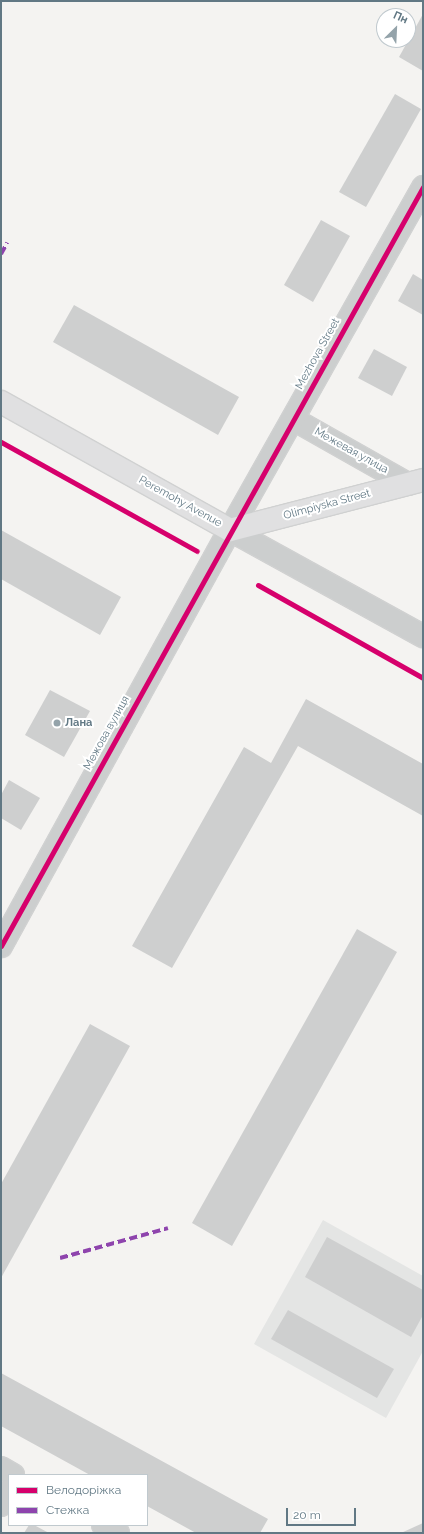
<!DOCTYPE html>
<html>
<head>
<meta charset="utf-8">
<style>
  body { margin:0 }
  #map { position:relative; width:424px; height:1534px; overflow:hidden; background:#f4f3f1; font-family:Raleway,sans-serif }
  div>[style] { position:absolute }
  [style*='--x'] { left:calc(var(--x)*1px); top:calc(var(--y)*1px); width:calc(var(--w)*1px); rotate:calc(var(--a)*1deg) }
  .built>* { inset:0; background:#e4e5e4 }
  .building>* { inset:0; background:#cecfcf }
  .roads { filter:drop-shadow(1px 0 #d0d1d1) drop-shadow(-1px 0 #d0d1d1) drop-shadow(0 1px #d0d1d1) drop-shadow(0 -1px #d0d1d1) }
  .minor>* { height:22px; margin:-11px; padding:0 11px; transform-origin:11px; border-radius:11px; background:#cccece }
  .tertiary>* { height:22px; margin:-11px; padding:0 11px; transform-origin:11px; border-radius:11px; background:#cccece }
  .secondary>* { height:22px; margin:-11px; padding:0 11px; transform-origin:11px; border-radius:11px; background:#e0e0e1 }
  .quiet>* { height:4px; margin-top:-2px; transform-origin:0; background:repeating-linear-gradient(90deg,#8e44ad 0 8px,transparent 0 12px) }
  .cycleway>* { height:5px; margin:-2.5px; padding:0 2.5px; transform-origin:2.5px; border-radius:2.5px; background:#d6006c }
  .dots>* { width:11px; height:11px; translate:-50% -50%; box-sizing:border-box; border:2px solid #fff; border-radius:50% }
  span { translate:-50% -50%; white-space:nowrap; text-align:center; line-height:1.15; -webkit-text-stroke:4px #fff; paint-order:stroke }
  .street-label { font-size:11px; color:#617884 }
  .poi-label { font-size:11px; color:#617884; font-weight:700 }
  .left { translate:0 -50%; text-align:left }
  .frame { position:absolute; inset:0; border:2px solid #617884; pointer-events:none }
  .legend { position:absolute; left:8px; top:1474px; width:140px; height:52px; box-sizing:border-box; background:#fff; border:1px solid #c0c9ce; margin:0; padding:5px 7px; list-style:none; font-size:12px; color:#617884 }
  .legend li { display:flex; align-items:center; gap:8px; height:20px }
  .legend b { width:20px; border:1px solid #c0c9ce }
  .north { position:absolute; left:376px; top:8px; width:40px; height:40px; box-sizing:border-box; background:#fff; border:1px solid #c0c9ce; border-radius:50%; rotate:24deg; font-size:11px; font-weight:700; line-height:16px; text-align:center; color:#617884 }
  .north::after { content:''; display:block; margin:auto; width:14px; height:18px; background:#94a3aa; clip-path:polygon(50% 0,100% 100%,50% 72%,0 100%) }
  .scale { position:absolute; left:286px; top:1508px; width:70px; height:18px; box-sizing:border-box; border:2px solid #617884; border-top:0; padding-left:5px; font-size:12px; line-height:14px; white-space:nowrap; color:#617884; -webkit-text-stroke:3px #fff; paint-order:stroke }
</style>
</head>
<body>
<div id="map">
  <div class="built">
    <i style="clip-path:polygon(323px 1220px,423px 1276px,423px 1351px,386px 1418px,254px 1344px)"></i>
  </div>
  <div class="building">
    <i style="clip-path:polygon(423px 14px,423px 71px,399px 57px)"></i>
    <i style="clip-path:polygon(395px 94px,421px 109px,366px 207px,339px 192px)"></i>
    <i style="clip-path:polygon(321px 220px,350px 236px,313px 302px,284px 285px)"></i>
    <i style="clip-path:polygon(413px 274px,423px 280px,423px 315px,398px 301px)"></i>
    <i style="clip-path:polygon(74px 305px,239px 397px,218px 435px,53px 342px)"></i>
    <i style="clip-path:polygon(374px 349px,407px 367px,392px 396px,358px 378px)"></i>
    <i style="clip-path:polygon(1px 530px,121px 597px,100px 635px,1px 579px)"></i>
    <i style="clip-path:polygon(50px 690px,90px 711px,64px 757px,25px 735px)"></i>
    <i style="clip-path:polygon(306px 699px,423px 764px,423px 816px,298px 746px,172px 968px,132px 946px,244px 747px,271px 763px)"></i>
    <i style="clip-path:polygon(9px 780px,40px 798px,21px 830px,1px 818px,1px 795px)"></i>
    <i style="clip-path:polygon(357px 929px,397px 952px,232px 1246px,192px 1223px)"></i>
    <i style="clip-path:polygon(90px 1024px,130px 1046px,1px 1278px,1px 1184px)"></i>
    <i style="clip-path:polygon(327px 1237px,423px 1290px,423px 1315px,411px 1337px,305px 1277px)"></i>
    <i style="clip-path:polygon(288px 1310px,394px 1369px,377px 1398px,271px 1339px)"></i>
    <i style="clip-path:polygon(1px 1373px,268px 1519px,260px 1533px,196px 1533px,147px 1506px,147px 1475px,90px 1475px,1px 1426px)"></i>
    <i style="clip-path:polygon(423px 1523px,423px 1533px,401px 1533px)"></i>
    <i style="clip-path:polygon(29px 1525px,34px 1525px,49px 1533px,24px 1533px)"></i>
  </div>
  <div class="roads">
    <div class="minor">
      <i style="--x:293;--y:419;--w:132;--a:29.5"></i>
      <i style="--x:230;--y:530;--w:394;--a:-60.6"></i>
      <i style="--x:1;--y:1468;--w:14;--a:30"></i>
      <i style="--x:1;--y:1505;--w:16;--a:-60"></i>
      <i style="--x:103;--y:1525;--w:17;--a:28"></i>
    </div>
    <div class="tertiary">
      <i style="--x:1;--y:946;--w:475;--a:-61.2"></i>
      <i style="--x:230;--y:530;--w:220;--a:28.8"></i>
    </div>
    <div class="secondary">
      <i style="--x:1;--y:402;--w:262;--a:29.2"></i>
      <i style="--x:230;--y:530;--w:199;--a:-14.5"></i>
    </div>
  </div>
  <div class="quiet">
    <i style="--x:1;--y:254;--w:13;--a:-61"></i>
    <i style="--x:60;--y:1258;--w:112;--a:-15.5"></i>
  </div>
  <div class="cycleway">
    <i style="--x:1;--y:442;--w:224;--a:29.1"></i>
    <i style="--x:258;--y:585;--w:189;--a:29.4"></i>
    <i style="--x:1;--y:946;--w:868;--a:-60.93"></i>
  </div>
  <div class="dots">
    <i style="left:57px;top:723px;background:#94a3aa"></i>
  </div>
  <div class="street-label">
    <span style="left:318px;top:354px;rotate:-61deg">Mezhova Street</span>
    <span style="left:351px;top:451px;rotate:29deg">Межевая улица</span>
    <span style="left:180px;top:502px;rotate:29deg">Peremohy Avenue</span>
    <span style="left:327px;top:505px;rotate:-15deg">Olimpiyska Street</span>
    <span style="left:107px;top:733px;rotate:-61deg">Межова вулиця</span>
  </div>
  <div class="poi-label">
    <span class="left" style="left:65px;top:723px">Лана</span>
  </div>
  <div class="frame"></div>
  <ul class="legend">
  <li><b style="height:5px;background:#d6006c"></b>Велодоріжка</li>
  <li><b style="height:5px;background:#8e44ad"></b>Стежка</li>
  </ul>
  <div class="north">Пн</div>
  <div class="scale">20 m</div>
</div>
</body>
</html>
